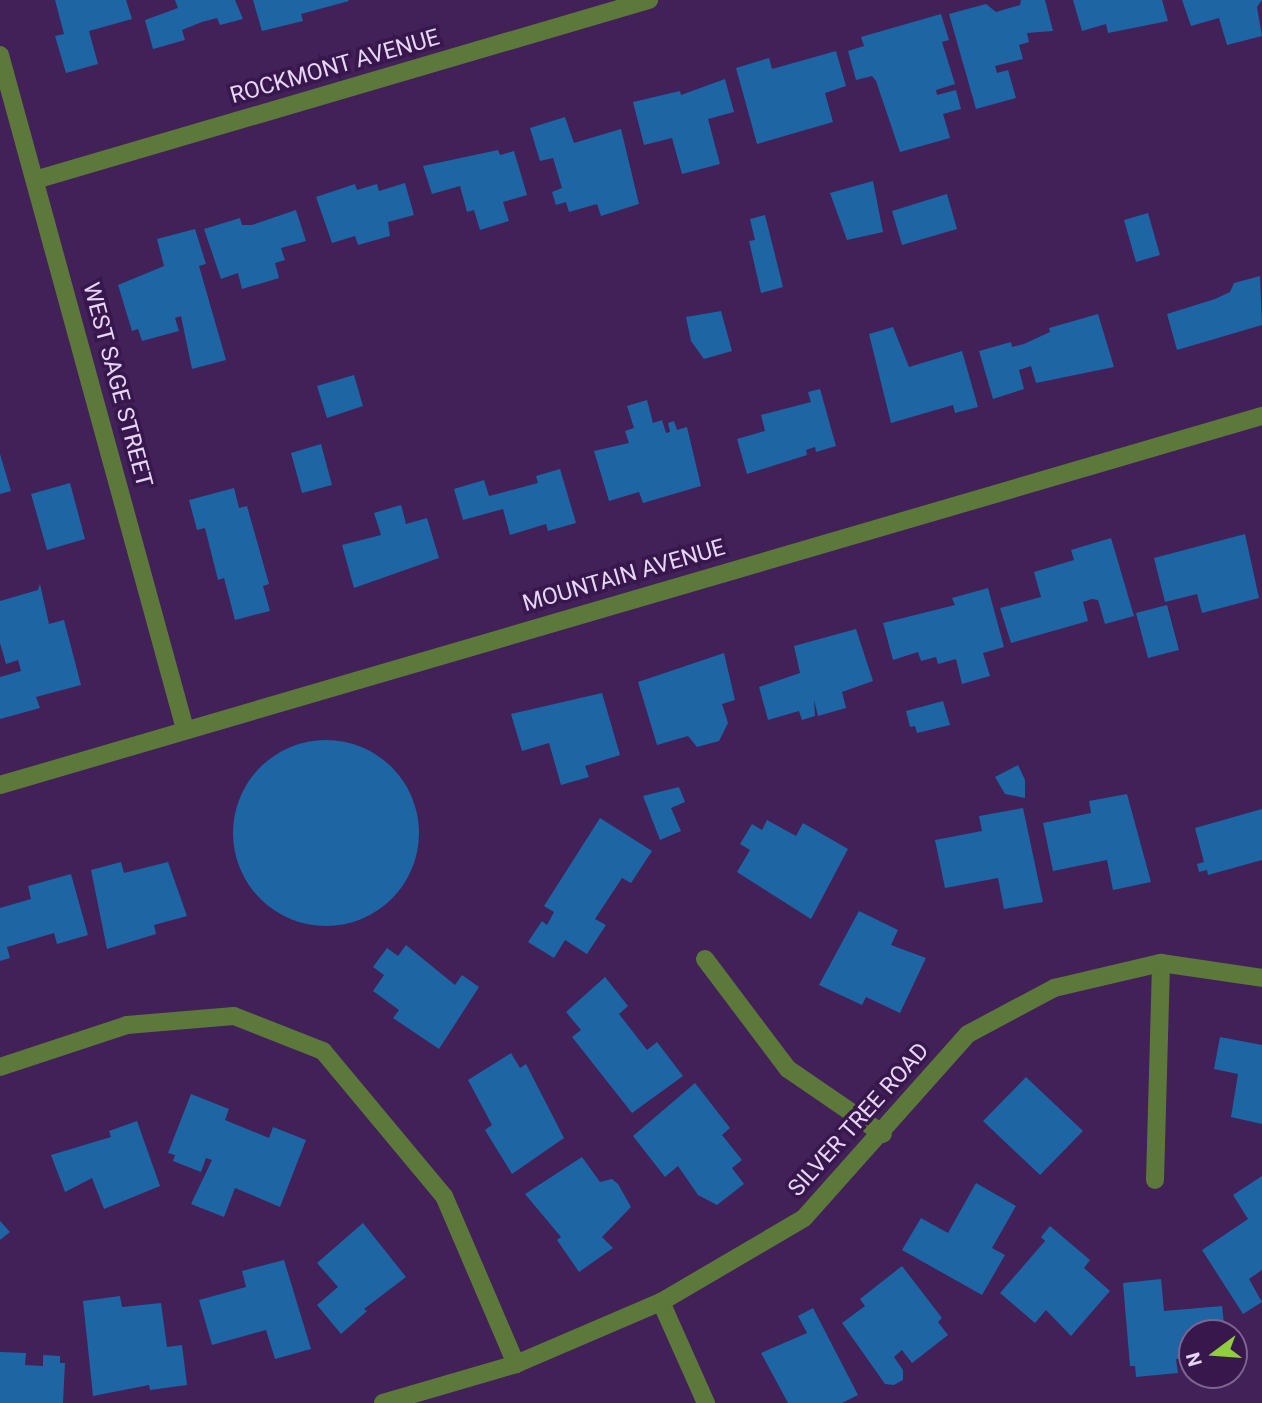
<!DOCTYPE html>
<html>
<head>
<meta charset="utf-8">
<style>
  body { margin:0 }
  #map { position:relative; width:1262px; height:1403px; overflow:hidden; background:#412157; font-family:Roboto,sans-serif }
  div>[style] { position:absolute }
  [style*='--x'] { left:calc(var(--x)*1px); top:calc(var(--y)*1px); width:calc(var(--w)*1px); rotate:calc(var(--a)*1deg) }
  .building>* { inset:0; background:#1e65a4 }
  .round { border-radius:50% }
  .minor>* { height:18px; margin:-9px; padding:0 9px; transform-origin:9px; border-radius:9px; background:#5c783a }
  span { translate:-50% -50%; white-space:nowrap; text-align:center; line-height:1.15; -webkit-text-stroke:7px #37174c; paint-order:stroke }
  .street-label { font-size:23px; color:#e7d5f6 }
  .north { position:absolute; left:1178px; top:1319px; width:70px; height:70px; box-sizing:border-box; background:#37174c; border:2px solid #7d6390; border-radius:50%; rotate:254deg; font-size:19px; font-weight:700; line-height:28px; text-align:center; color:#e7d5f6 }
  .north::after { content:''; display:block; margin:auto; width:24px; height:32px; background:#92cd3f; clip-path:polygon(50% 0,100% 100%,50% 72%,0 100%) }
</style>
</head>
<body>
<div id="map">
  <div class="building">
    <i style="clip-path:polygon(55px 0,126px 0,132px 19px,89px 31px,98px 64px,66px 73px,55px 36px,64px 34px)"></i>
    <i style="clip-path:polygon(175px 0,235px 0,243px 19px,220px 25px,217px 18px,202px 22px,182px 30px,185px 40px,153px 49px,145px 20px,178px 8px)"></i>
    <i style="clip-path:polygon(253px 0,348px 0,349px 1px,301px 14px,303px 21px,262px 31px)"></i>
    <i style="clip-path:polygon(1021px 0,1045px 0,1053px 31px,1027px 33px,1029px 42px,1019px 45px,1023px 59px,995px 66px,997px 73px,1008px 70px,1016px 98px,976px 109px,949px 14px,986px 4px,996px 12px,1020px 5px)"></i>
    <i style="clip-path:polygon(1073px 0,1162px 0,1168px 21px,1108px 33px,1106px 24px,1082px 31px)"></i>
    <i style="clip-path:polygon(1182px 0,1262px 0,1257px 7px,1262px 36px,1227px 45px,1219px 18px,1191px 26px)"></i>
    <i style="clip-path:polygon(941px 14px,949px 40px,942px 42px,955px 84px,936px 90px,937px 95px,956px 90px,961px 109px,943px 114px,950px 138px,900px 152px,876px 81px,872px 76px,856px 80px,848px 51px,864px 46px,861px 37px)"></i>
    <i style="clip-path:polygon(836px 51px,846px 86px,825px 93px,833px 122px,757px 144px,736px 68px,769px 58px,772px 69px)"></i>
    <i style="clip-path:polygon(725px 79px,734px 112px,708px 119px,720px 164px,682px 174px,672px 138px,644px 145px,633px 102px,680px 91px,681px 95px)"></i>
    <i style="clip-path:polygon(565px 117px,574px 143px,621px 129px,639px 204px,601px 216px,597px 204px,569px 212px,566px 202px,556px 205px,552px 192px,562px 188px,553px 158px,540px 161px,530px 128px)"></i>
    <i style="clip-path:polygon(498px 150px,500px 155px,514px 151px,527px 195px,503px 202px,509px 221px,480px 230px,474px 210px,467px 212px,460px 186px,432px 194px,423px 166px)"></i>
    <i style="clip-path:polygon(873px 181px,883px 232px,847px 240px,830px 193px)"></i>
    <i style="clip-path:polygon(405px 183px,414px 215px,388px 222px,390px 236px,358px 245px,355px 236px,332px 243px,316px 197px,355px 184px,357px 190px,377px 184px,379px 191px)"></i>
    <i style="clip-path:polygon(947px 194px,957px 229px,902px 245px,892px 211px)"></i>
    <i style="clip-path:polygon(296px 210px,306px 241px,281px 248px,285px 260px,275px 263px,279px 278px,242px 289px,238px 273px,221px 279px,204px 229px,240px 218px,242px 225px,252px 225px)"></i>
    <i style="clip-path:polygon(1148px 213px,1160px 255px,1136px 262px,1124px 220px)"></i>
    <i style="clip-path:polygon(765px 215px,783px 287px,761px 293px,749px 241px,755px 240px,750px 219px)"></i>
    <i style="clip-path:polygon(195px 229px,206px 264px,199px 266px,226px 360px,192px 369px,181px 316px,175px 318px,179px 331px,142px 341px,138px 329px,132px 331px,118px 285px,164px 266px,157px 239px)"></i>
    <i style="clip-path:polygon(1260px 276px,1262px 325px,1177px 350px,1167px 314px,1215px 299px,1230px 292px,1234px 283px)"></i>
    <i style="clip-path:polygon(721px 311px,732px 351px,704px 359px,691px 341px,686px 317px)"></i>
    <i style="clip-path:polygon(1098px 314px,1114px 367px,1036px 383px,1031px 366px,1019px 370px,1024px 389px,993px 399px,979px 351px,1011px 342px,1012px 347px,1024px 344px,1050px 332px,1049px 328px)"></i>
    <i style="clip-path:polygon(893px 327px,909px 367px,962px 351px,978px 407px,955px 413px,953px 405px,891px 423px,869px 334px)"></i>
    <i style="clip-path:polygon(354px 375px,363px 406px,327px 418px,317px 386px)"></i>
    <i style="clip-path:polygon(820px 389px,836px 446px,816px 452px,815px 447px,806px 450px,807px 455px,747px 474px,737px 439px,765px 431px,761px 415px,811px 402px,808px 392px)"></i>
    <i style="clip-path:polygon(647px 400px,653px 423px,662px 420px,666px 433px,670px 432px,668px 423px,674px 421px,677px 430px,687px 427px,701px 486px,643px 503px,639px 492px,609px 501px,594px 451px,629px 443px,625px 431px,634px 428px,627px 406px)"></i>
    <i style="clip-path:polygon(321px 444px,332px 485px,302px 493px,291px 453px)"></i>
    <i style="clip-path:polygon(0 454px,11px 491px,0 494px)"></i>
    <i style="clip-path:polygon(560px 469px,576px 523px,548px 531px,546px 524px,510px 535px,503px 509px,463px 520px,454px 489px,484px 480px,489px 496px,538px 483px,536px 476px)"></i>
    <i style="clip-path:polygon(70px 483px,85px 539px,47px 550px,31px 494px)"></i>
    <i style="clip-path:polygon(234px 488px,239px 508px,247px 506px,269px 584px,263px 586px,270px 611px,235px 620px,224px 578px,218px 580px,205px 528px,197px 530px,189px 500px)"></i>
    <i style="clip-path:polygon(401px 505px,406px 524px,427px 518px,439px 558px,354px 588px,342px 545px,381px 535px,374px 513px)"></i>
    <i style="clip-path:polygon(1245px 534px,1259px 598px,1202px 613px,1197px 594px,1165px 602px,1154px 558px)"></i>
    <i style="clip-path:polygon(1111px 538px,1134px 616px,1105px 624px,1098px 600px,1092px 599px,1083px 602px,1088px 621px,1011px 643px,1000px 608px,1041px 597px,1034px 572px,1074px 560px,1071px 550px)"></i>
    <i style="clip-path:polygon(40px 584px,49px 624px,64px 620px,81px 685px,36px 697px,40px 708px,0 719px,0 677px,21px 671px,18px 660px,6px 664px,0 643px,0 601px,38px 590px)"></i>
    <i style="clip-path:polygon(988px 588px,1004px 647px,983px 653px,990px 676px,962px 684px,956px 659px,938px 664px,936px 657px,921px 661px,918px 652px,893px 660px,883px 623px,955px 605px,952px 598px)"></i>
    <i style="clip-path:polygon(1167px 605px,1179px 650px,1148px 658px,1136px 613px)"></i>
    <i style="clip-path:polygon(856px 629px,873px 681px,842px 692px,846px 708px,818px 716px,814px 700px,815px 716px,802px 720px,799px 711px,768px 720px,759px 687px,800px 673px,794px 646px)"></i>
    <i style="clip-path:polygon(724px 653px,735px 700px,722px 704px,728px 723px,719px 741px,697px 747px,688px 736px,657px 745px,638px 682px)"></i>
    <i style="clip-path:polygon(602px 693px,620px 755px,585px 766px,589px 777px,561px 785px,549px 743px,522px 751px,511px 714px)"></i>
    <i style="clip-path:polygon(943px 701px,950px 725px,917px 733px,915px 726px,910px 727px,906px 711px)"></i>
    <i class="round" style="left:233px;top:740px;width:186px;height:186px"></i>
    <i style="clip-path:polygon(1018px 765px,1025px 780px,1025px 798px,1005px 794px,995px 777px)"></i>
    <i style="clip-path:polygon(679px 787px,685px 802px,671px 808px,681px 831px,660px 840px,643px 796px)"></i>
    <i style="clip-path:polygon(1127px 794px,1151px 882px,1113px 890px,1107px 860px,1053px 871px,1043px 823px,1091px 813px,1089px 801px)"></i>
    <i style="clip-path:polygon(1023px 808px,1043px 902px,1004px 909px,998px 878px,945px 888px,935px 840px,982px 831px,979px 816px)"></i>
    <i style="clip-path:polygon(1262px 809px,1262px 860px,1208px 875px,1207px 870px,1199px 872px,1197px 864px,1204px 862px,1195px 828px)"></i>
    <i style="clip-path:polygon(600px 818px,652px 851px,631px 883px,622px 878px,595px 919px,606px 925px,587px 954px,565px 940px,554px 958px,528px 942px,542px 921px,547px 925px,554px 912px,544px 906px)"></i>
    <i style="clip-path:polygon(767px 820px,796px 836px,803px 823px,848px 849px,811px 919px,737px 872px,750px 850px,740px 844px,752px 824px,762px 830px)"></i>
    <i style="clip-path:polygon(121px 862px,124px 873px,168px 862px,187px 916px,154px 925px,156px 934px,107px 949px,91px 870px)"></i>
    <i style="clip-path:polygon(71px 874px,88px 935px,57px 944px,54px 933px,7px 947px,10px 958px,0 961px,0 908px,31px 899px,28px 886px)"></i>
    <i style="clip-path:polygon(859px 911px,898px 930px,891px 945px,926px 958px,900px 1013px,866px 997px,862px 1005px,819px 985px)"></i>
    <i style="clip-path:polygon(406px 945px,455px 985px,462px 975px,479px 987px,439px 1049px,393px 1018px,399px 1010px,373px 991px,384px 975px,373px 967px,387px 948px,398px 956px)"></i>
    <i style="clip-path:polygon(605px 977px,628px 1006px,619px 1014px,647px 1050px,657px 1042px,683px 1076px,632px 1113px,572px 1037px,581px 1030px,566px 1012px)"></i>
    <i style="clip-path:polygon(1220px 1037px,1262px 1045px,1262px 1124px,1231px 1117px,1238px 1074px,1214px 1069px)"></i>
    <i style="clip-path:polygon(511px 1053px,520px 1068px,526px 1064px,564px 1138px,512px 1174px,485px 1130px,492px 1125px,468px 1080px)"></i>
    <i style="clip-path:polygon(1026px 1077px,1083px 1131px,1040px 1175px,983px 1121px)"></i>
    <i style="clip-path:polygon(695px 1083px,730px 1128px,722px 1135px,742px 1160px,732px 1168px,744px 1184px,717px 1205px,698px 1195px,678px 1166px,665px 1177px,633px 1136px)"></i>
    <i style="clip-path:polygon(191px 1094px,229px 1109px,225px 1120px,269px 1138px,273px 1127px,306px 1140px,280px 1207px,235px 1188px,224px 1217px,191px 1204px,212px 1160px,206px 1158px,201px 1172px,173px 1161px,175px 1155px,168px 1153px)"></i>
    <i style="clip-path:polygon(137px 1121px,160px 1186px,104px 1209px,92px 1178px,65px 1192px,51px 1155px,111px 1137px,109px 1131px)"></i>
    <i style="clip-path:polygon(582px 1157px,600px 1182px,612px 1179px,618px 1184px,631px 1207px,602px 1237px,613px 1248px,579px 1272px,557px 1240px,561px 1237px,525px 1194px)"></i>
    <i style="clip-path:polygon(1262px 1176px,1262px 1270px,1249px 1279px,1262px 1302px,1243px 1314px,1202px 1250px,1248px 1219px,1233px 1195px)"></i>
    <i style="clip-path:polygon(976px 1183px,1016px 1206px,992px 1248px,1005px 1255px,982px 1295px,902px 1250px,921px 1218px,948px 1233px)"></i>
    <i style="clip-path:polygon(0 1221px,10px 1232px,0 1240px)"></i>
    <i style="clip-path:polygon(363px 1223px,406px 1277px,364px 1309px,367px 1311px,341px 1334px,317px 1305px,338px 1287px,317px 1263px)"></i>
    <i style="clip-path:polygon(1050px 1226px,1090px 1260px,1084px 1268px,1110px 1291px,1071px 1336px,1046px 1310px,1035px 1323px,1000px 1293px,1045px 1241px,1041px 1237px)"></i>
    <i style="clip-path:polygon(284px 1260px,311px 1349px,275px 1359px,266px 1330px,212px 1345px,199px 1300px,246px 1287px,242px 1271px)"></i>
    <i style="clip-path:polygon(902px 1266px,942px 1318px,938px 1322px,948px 1335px,912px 1363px,902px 1350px,894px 1357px,903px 1370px,903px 1380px,894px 1385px,885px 1384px,842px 1323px,865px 1306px,860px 1299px)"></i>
    <i style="clip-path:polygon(1161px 1279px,1164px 1311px,1222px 1306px,1225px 1333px,1192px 1333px,1192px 1358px,1176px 1359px,1178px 1373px,1136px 1377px,1135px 1366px,1130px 1366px,1123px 1283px)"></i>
    <i style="clip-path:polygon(120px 1296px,122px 1307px,161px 1303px,167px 1347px,182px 1345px,187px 1385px,150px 1390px,149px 1385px,93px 1396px,83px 1301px)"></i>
    <i style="clip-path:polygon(813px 1308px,858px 1395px,842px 1403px,788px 1403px,761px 1353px,807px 1333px,798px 1316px)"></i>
    <i style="clip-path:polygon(0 1352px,26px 1353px,25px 1365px,43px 1366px,43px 1355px,60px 1356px,60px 1363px,65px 1363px,63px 1403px,0 1403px)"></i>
  </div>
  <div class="minor">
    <i style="--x:0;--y:55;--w:699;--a:74.65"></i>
    <i style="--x:35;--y:180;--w:640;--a:-16.34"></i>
    <i style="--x:0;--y:785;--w:1315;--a:-16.3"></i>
    <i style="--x:705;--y:959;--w:138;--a:53"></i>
    <i style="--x:788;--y:1069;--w:115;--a:34.4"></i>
    <i style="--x:0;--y:1067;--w:134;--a:-18.3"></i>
    <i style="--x:127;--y:1025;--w:107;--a:-4.8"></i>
    <i style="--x:234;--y:1016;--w:96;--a:21.5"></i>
    <i style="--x:323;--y:1051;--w:189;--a:50.2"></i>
    <i style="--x:444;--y:1196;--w:183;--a:66.8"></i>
    <i style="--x:1155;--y:1180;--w:217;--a:-88.4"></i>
    <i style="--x:661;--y:1302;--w:111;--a:66"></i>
    <i style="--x:383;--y:1403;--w:139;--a:-16.3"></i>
    <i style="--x:516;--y:1364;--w:158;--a:-23.2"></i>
    <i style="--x:661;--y:1302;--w:166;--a:-30.4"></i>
    <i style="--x:804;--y:1218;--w:246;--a:-48.3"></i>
    <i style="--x:968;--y:1034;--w:98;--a:-28.1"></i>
    <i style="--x:1054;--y:988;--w:110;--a:-13.2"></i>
    <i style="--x:1161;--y:963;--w:102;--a:8.4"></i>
  </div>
  <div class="street-label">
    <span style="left:335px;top:67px;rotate:-16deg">ROCKMONT AVENUE</span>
    <span style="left:117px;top:385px;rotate:75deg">WEST SAGE STREET</span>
    <span style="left:624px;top:576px;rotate:-16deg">MOUNTAIN AVENUE</span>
    <span style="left:859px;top:1120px;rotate:-48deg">SILVER TREE ROAD</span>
  </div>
  <div class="north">N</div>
</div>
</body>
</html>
